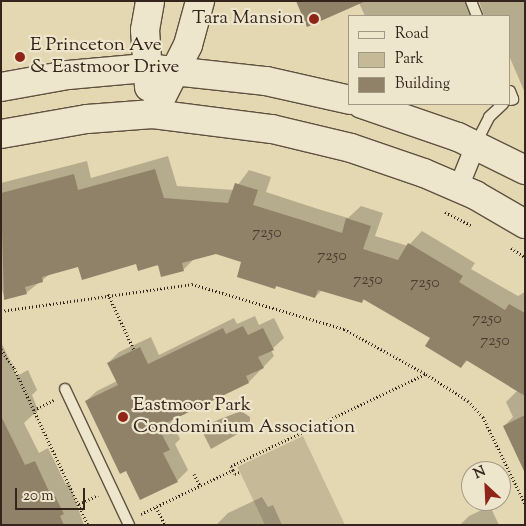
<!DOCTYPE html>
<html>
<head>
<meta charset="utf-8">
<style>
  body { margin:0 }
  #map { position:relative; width:526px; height:526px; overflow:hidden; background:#e3d8b1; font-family:"Sorts Mill Goudy",serif }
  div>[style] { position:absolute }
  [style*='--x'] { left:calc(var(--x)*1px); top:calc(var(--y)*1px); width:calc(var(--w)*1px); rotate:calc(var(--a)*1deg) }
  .green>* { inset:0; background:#c5b998 }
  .water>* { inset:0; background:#a89b7e }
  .shadow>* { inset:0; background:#0003 }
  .building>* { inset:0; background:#8f8269 }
  .path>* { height:3px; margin-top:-1.5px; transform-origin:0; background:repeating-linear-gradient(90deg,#34241c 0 1px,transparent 0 3.5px) }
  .roads { filter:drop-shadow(1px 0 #605141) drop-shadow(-1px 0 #605141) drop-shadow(0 1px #605141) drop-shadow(0 -1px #605141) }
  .lane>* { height:10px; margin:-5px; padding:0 5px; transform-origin:5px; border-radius:5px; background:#ede6cc }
  .street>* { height:19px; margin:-9.5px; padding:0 9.5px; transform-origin:9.5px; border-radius:9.5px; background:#ede6cc }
  .secondary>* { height:28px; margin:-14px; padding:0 14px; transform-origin:14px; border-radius:14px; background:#ede6cc }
  .dots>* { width:14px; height:14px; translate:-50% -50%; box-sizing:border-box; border:2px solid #ede6cc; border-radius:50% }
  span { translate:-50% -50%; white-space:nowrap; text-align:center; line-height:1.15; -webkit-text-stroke:4.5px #ede6cc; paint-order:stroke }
  .number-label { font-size:16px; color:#4b3c2f }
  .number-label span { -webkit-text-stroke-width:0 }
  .poi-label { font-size:19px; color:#34241c }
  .right { translate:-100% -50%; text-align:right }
  .left { translate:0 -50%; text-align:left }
  .frame { position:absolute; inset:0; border:2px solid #34241c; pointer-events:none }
  .legend { position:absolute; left:348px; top:15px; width:162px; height:90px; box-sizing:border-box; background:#ede6cc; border:1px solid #a39886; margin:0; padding:6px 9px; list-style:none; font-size:15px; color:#34241c }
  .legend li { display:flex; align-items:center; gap:10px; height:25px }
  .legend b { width:25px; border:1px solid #a39886 }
  .north { position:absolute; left:461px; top:461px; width:50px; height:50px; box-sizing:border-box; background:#ede6cc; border:1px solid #a39886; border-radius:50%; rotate:335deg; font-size:14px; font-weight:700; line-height:20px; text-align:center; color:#34241c }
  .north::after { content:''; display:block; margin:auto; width:18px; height:22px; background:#8f2418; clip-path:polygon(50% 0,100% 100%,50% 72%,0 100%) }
  .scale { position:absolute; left:15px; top:488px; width:70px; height:22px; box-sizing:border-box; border:2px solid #34241c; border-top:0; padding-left:6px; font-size:15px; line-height:18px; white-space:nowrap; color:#34241c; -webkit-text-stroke:4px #ede6cc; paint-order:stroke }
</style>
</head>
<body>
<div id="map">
  <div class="green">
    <i style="clip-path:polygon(303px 436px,345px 525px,265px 525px,240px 472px,237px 467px)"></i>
  </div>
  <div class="water">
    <i style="clip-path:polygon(241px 411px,250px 417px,250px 427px,211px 449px,200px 427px)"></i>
  </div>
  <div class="shadow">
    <i style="clip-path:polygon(298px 1px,472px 1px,480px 16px,365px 16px,359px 3px)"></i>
    <i style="clip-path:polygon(479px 1px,525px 1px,525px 93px,510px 58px,510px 16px,484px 16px)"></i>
    <i style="clip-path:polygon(168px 156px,177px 186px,234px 190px,249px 170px,271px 177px,266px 192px,318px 209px,348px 218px,361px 206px,383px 213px,375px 236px,408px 246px,422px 231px,475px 263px,471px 269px,518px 296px,525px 292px,525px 453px,504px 426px,513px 417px,506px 402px,518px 390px,468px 360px,461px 367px,431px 338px,365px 299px,362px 302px,322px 290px,315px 297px,277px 285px,275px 288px,243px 261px,216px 252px,195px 258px,183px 270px,137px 262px,79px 266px,50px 274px,26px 293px,5px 299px,1px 287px,1px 183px,87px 161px,91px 178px)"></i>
    <i style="clip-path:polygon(255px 316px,259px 325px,274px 318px,284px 338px,271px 350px,274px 356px,249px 382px,171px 420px,180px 439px,175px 444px,188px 470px,177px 481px,126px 470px,86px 401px,97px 391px,117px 381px,108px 363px,119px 352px,151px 337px,159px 355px,234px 318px,237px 324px)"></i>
    <i style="clip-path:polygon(1px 342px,17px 376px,28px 370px,37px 390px,32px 395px,38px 410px,24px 423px,39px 453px,48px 448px,66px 485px,69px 483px,84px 525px,1px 525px)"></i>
    <i style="clip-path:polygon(262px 497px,268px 507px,273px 505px,282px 525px,216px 525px,228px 513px)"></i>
    <i style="clip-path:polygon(490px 506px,499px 525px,460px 525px,469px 516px)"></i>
  </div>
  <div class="building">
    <i style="clip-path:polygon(296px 1px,366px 1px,307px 27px)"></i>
    <i style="clip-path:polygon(155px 169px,164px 198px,228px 203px,235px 183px,258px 190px,253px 205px,305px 221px,342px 233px,346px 218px,371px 226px,363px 249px,398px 260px,408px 243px,463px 276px,459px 282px,505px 310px,509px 304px,525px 313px,525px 396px,466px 360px,461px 368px,425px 346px,430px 338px,363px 299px,362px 303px,318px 290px,315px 298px,276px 286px,275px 289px,237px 277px,241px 262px,216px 254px,182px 263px,184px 271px,161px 277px,158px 265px,138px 271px,136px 264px,82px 280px,78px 267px,42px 277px,43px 282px,25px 287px,27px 294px,4px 300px,1px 193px,74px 174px,78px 190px)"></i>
    <i style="clip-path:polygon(243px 326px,248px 335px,263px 328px,274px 350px,258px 357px,264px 368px,246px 376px,249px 383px,158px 427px,170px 450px,163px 453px,178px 482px,140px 500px,126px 471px,120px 474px,85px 401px,118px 385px,107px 363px,140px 347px,148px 364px,223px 328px,226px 334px)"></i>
    <i style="clip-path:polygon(525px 415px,525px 473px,503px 426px)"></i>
    <i style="clip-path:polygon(1px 416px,25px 465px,35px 461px,52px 498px,55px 496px,64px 514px,60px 516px,64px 525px,1px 525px)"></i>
  </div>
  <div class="path">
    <i style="--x:445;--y:212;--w:29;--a:27"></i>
    <i style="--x:511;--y:248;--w:17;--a:33"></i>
    <i style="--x:108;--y:294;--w:62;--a:65.1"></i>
    <i style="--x:1;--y:311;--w:193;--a:-8"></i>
    <i style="--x:192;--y:284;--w:159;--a:16.5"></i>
    <i style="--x:344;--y:329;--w:94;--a:28.8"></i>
    <i style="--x:1;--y:349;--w:23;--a:56"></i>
    <i style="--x:14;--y:368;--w:174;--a:64.8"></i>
    <i style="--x:34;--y:410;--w:22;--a:-27"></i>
    <i style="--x:233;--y:470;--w:4;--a:-117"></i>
    <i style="--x:231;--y:466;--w:216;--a:-25.3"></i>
    <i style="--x:426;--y:374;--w:50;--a:32.7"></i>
    <i style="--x:468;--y:401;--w:22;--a:47"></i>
    <i style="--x:483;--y:417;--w:97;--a:64.2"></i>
    <i style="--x:233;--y:470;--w:4;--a:63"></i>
    <i style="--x:235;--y:474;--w:5;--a:-22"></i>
    <i style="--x:194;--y:474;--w:13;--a:63"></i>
    <i style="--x:79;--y:504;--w:21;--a:-25"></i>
    <i style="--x:156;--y:507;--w:20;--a:63"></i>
    <i style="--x:141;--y:514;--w:102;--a:-25.6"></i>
  </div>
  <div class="roads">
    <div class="lane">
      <i style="--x:471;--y:1;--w:16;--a:68"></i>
      <i style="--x:510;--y:91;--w:9;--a:69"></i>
      <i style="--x:513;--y:99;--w:3;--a:162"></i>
      <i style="--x:476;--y:143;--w:29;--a:-63"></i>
      <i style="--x:489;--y:117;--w:19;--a:-43"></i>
      <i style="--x:65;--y:389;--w:150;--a:64.8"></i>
    </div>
    <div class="street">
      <i style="--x:458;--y:187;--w:45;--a:-68"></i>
    </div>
    <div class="secondary">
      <i style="--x:1;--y:87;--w:68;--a:-10.2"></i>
      <i style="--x:68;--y:75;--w:78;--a:-5.1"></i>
      <i style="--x:146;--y:68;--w:121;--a:6.2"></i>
      <i style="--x:266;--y:81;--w:86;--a:12.7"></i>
      <i style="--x:149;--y:87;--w:57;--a:-94"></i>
      <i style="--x:145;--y:30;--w:29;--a:-80"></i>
      <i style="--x:362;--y:104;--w:102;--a:19"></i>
      <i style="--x:458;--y:137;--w:75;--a:26.2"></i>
      <i style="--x:153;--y:114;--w:77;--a:-63.1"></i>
      <i style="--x:188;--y:45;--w:46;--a:-74.7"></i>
      <i style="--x:1;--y:134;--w:87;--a:-9.9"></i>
      <i style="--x:87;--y:119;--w:66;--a:-4.3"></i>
      <i style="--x:153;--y:114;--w:120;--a:7.2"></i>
      <i style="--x:272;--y:129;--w:81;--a:13.5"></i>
      <i style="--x:351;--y:148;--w:77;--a:18.9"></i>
      <i style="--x:424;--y:173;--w:56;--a:23.3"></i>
      <i style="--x:475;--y:195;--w:58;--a:30.1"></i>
    </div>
  </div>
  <div class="dots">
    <i style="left:314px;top:19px;background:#8f2418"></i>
    <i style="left:20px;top:57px;background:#8f2418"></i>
    <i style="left:123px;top:417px;background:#8f2418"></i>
  </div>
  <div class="number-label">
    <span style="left:267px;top:234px">7250</span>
    <span style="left:332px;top:257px">7250</span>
    <span style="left:368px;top:281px">7250</span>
    <span style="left:425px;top:284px">7250</span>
    <span style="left:487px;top:320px">7250</span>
    <span style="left:495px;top:342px">7250</span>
  </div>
  <div class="poi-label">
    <span class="right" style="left:304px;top:19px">Tara Mansion</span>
    <span class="left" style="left:30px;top:57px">E Princeton Ave<br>&amp; Eastmoor Drive</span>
    <span class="left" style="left:133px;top:417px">Eastmoor Park<br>Condominium Association</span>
  </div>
  <div class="frame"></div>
  <ul class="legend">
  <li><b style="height:6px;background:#ede6cc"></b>Road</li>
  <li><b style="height:14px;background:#c5b998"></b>Park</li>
  <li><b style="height:14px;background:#8f8269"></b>Building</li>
  </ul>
  <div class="north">N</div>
  <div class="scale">20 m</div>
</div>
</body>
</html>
